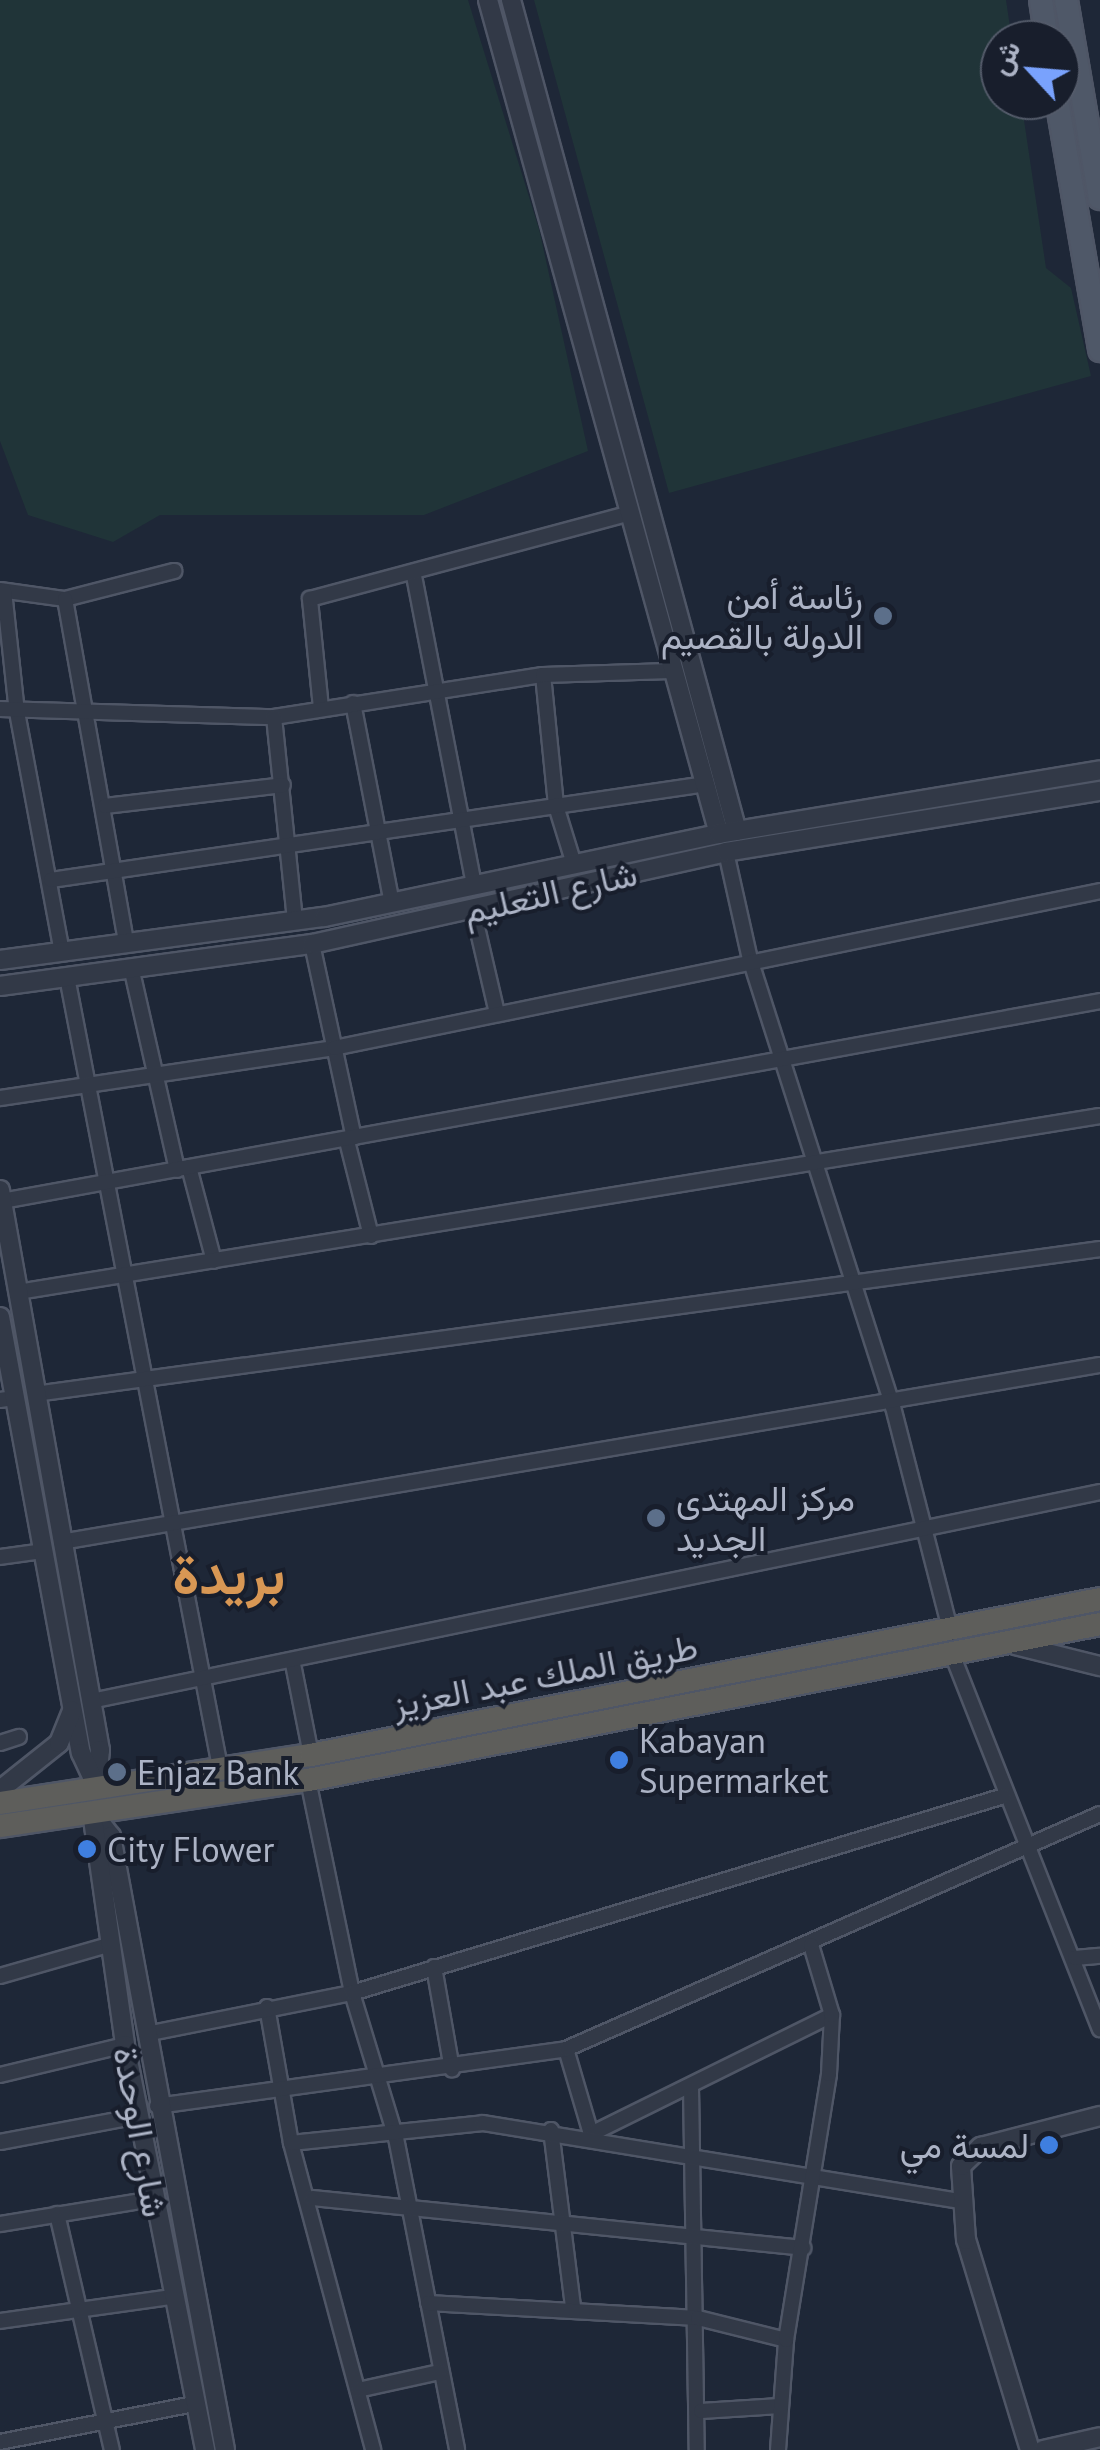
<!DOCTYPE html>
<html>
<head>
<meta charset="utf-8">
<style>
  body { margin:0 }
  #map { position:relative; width:1100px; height:2450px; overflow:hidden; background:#1e2737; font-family:"PT Sans",Vazirmatn,sans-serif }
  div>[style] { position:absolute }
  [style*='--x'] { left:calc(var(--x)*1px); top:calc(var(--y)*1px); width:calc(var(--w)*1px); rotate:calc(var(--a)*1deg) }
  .green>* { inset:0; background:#203438 }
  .roads { filter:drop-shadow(2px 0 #4f5666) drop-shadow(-2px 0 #4f5666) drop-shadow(0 2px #4f5666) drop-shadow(0 -2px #4f5666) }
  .minor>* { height:14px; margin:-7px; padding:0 7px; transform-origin:7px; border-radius:7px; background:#323947 }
  .tertiary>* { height:18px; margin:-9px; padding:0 9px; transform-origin:9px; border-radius:9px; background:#323947 }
  .primary>* { height:22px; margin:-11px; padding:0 11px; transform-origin:11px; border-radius:11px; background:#4f5868 }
  .trunk>* { height:22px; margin:-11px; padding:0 11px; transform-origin:11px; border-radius:11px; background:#5e5e5b }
  .dots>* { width:28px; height:28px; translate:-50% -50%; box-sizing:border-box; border:5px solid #181e2c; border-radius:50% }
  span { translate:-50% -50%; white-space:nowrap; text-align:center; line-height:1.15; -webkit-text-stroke:8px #181e2c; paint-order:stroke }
  .poi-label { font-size:35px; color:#acb3c5 }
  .right { translate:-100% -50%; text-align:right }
  .left { translate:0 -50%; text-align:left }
  .street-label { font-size:35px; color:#acb3c5 }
  .town-label { font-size:55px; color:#d89754; font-weight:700 }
  .north { position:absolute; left:980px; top:20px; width:100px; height:100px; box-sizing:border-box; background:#181e2c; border:2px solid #535a69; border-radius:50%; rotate:296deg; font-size:28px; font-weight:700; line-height:40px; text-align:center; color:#acb3c5 }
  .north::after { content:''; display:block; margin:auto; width:35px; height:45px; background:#79a2fd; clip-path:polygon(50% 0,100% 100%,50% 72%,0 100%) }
</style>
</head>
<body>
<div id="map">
  <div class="green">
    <i style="clip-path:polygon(0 0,468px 0,539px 229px,588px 451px,424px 515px,160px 515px,113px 542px,28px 515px,0 441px)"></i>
    <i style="clip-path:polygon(534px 0,1006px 0,1012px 40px,1000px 40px,1000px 100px,1021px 100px,1046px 268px,1071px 288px,1091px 376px,669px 493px)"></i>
  </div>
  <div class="roads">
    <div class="minor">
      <i style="--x:414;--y:576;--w:315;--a:79"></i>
      <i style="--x:0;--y:590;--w:66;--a:7.9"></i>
      <i style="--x:65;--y:599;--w:113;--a:-14.4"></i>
      <i style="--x:4;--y:591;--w:122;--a:83.9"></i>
      <i style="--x:17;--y:712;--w:244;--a:79.4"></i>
      <i style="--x:65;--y:599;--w:349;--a:79.9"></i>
      <i style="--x:543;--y:675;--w:132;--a:84.3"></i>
      <i style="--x:556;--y:806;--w:61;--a:72.8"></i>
      <i style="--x:353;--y:703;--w:204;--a:79"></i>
      <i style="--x:321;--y:708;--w:110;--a:-95.8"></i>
      <i style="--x:310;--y:599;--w:325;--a:-15"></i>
      <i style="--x:0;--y:709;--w:274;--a:1.7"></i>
      <i style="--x:274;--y:717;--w:272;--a:-8.9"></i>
      <i style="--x:543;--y:675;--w:127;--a:-1.8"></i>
      <i style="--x:274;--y:717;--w:205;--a:84.1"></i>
      <i style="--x:105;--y:806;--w:179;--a:-6.7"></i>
      <i style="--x:726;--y:852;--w:110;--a:77.4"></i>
      <i style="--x:750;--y:959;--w:470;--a:72.3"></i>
      <i style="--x:893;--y:1407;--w:233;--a:75.6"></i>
      <i style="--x:51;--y:880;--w:662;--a:-8.34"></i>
      <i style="--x:473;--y:910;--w:106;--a:76.9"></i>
      <i style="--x:312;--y:944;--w:198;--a:77.8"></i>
      <i style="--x:131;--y:967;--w:208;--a:77.2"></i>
      <i style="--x:67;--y:977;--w:810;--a:79.04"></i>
      <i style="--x:0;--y:1098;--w:338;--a:-8.5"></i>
      <i style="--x:334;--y:1048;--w:782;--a:-11.58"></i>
      <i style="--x:347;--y:1141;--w:98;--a:75.8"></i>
      <i style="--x:189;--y:1167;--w:97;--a:75.1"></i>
      <i style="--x:2;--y:1201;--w:1116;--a:-10.32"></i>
      <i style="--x:18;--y:1292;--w:1096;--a:-9.24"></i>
      <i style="--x:35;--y:1394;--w:1075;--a:-7.75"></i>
      <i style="--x:0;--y:1400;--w:15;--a:-8"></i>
      <i style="--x:61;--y:1542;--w:1054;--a:-9.67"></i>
      <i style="--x:0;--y:1557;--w:43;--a:-7.9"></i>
      <i style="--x:954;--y:1659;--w:398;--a:68.5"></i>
      <i style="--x:293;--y:1664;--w:93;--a:78.8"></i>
      <i style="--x:91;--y:1701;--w:1030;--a:-11.7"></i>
      <i style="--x:0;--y:1743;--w:20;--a:-18"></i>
      <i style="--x:308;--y:1780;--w:217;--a:78.3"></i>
      <i style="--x:352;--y:1993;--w:152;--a:73.1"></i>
      <i style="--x:396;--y:2138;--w:318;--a:78.9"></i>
      <i style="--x:1075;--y:1958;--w:25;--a:-5"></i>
      <i style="--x:434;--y:1967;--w:104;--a:80"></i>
      <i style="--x:0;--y:1976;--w:112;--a:-16"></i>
      <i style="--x:267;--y:2007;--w:138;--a:80"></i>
      <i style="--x:291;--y:2143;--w:318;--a:75"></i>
      <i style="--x:146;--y:2034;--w:210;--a:-11.3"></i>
      <i style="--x:352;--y:1993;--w:681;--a:-16.81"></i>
      <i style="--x:566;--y:2049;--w:89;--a:73.6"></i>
      <i style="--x:0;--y:2075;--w:129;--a:-13.5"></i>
      <i style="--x:691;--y:2087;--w:363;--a:89.1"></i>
      <i style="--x:157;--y:2106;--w:413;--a:-7.9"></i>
      <i style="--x:566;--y:2049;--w:583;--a:-23.75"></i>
      <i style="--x:551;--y:2130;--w:177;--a:82.9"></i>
      <i style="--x:591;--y:2134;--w:269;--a:-26.3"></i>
      <i style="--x:0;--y:2142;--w:140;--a:-10.7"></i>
      <i style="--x:291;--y:2143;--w:193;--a:-5.9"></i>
      <i style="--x:483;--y:2123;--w:483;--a:9.3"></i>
      <i style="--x:312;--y:2198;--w:494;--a:5.8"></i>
      <i style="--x:57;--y:2214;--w:242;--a:76.9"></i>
      <i style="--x:0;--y:2224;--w:155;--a:-9.3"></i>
      <i style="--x:428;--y:2303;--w:270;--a:3.2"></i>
      <i style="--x:698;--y:2318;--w:91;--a:14"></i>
      <i style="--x:0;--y:2321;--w:172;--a:-8"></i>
      <i style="--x:358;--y:2390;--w:84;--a:-12.4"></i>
      <i style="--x:701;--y:2411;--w:79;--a:-3.6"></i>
      <i style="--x:0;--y:2442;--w:198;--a:-11.1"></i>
      <i style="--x:778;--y:2450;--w:110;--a:-85.8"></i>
      <i style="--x:786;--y:2340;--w:269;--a:-80.8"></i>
      <i style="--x:829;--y:2074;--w:59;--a:-87.1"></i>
      <i style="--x:832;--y:2015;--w:73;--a:-106.7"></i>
    </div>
    <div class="tertiary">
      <i style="--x:488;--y:0;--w:865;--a:74.52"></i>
      <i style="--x:511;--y:0;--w:861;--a:74.79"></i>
      <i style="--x:0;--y:960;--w:327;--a:-7.6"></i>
      <i style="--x:324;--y:917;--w:404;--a:-11.9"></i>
      <i style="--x:719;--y:834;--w:386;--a:-9.5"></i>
      <i style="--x:0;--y:986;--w:315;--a:-7.7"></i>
      <i style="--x:312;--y:944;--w:424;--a:-12.5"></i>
      <i style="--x:726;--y:852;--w:379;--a:-9.3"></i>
      <i style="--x:0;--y:1190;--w:569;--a:79.88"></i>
      <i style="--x:100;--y:1750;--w:37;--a:96"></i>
      <i style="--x:0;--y:1317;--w:443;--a:79.5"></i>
      <i style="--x:81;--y:1753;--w:35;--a:65"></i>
      <i style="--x:1015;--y:1645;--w:88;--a:13.9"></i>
      <i style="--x:0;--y:1790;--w:75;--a:-38.5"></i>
      <i style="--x:59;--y:1743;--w:35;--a:-68"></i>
      <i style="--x:92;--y:1812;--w:31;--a:52"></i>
      <i style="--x:111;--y:1836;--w:624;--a:79.48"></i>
      <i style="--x:92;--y:1812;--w:235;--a:81.9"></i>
      <i style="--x:125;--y:2045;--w:413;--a:78.8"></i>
      <i style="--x:1030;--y:2450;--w:220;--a:-106.9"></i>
      <i style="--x:966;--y:2240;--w:74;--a:-93.9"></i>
      <i style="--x:961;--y:2166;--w:28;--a:-44"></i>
      <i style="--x:981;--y:2147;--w:123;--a:-14.6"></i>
      <i style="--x:1043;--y:2450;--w:58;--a:-12.8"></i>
    </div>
    <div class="primary">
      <i style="--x:1041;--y:0;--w:40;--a:81.5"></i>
      <i style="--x:1066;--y:0;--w:201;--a:80.3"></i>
      <i style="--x:1057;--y:100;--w:254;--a:80.2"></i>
    </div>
    <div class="trunk">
      <i style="--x:0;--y:1803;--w:315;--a:-8.8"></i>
      <i style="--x:311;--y:1755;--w:804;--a:-11.18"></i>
      <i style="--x:0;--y:1826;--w:311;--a:-8.5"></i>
      <i style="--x:308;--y:1780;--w:807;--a:-11.14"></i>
    </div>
  </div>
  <div class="dots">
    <i style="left:883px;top:616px;background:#5c6f8a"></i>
    <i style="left:656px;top:1518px;background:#5c6f8a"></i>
    <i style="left:619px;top:1760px;background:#3f7fe0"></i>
    <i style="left:117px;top:1772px;background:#5c6f8a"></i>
    <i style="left:87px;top:1849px;background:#3f7fe0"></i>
    <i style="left:1049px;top:2145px;background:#3f7fe0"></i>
  </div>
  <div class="poi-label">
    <span class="right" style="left:863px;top:616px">رئاسة أمن<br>الدولة بالقصيم</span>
    <span class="left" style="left:676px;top:1518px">مركز المهتدى<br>الجديد</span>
    <span class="left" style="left:639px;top:1760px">Kabayan<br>Supermarket</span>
    <span class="left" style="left:137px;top:1772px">Enjaz Bank</span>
    <span class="left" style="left:107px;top:1849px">City Flower</span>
    <span class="right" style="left:1029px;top:2145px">لمسة مي</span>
  </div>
  <div class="street-label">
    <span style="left:550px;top:892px;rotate:-13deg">شارع التعليم</span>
    <span style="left:545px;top:1675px;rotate:-11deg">طريق الملك عبد العزيز</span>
    <span style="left:141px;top:2132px;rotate:80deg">شارع الوحدة</span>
  </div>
  <div class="town-label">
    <span style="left:229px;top:1574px">بريدة</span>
  </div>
  <div class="north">ش</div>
</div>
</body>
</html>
